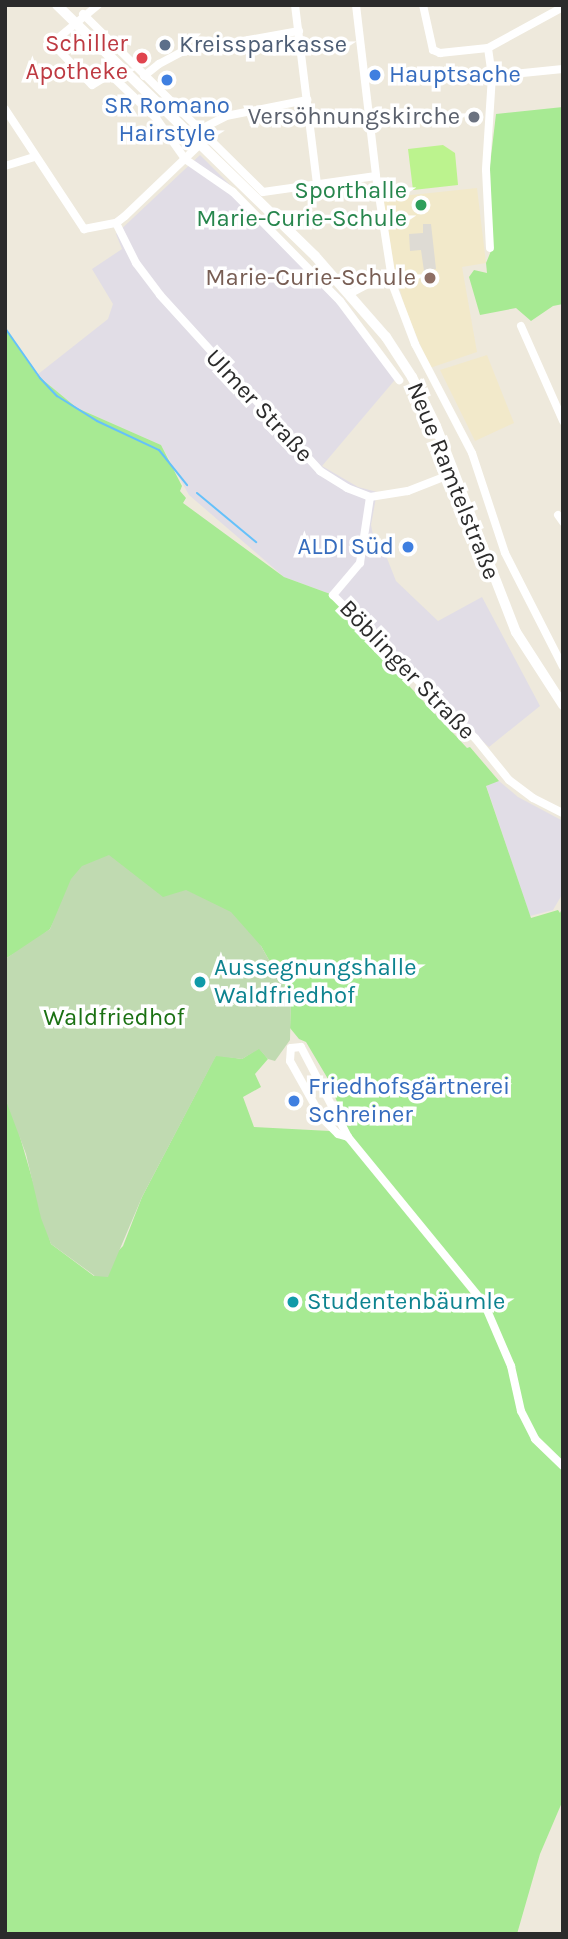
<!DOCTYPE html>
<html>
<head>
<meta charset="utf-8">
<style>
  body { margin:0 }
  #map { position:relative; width:568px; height:1939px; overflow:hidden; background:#eee9dc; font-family:Karla,sans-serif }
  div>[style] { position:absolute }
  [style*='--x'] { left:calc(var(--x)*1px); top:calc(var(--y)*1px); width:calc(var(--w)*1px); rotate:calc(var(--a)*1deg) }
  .industrial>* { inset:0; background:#e1dde6 }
  .education>* { inset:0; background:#f2e9ca }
  .green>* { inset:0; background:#a7ea93 }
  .cemetery>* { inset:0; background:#c0dab1 }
  .pitch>* { inset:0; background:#bcf38e }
  .plaza>* { inset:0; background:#dedbd4 }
  .stream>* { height:2px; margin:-1px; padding:0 1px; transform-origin:1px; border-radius:1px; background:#65c1fa }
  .minor>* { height:8px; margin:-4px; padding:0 4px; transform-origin:4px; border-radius:4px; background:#fff }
  .secondary>* { height:10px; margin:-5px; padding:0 5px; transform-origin:5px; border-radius:5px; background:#fff }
  .dots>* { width:19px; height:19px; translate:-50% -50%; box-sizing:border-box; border:4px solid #fff; border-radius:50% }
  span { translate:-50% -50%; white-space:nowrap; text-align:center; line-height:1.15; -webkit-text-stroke:7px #fff; paint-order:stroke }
  .health-label { font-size:24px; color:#be3a42 }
  .right { translate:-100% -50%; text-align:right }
  .service-label { font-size:24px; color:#4e5e75 }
  .left { translate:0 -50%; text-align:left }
  .shop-label { font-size:24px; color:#366cbe }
  .worship-label { font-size:24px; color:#5b616d }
  .leisure-label { font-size:24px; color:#27864d }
  .education-label { font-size:24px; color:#785e54 }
  .street-label { font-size:24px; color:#2b2b2b }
  .culture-label { font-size:24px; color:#0d838f }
  .park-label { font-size:24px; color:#1b7113 }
  .frame { position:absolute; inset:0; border:7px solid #2b2b2b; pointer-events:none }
</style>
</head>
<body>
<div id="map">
  <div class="industrial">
    <i style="clip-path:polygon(200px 155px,343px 298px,399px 375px,322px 466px,358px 487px,377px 492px,371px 525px,375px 545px,381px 543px,396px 581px,438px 621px,482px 597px,540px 706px,489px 747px,411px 676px,333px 595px,284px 577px,189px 495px,161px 445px,77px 408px,37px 375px,108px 319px,113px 304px,92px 269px,122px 249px,116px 234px)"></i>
    <i style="clip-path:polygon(499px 781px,518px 797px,563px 821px,563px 893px,553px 910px,530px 916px,486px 785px)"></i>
  </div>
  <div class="education">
    <i style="clip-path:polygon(477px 188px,486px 263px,462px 267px,477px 352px,430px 368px,405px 308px,395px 272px,383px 198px)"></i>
    <i style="clip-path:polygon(487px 355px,514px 423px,475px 441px,440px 370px)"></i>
  </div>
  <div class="green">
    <i style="clip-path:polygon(563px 107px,563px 304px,553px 306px,531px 321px,516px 308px,480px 315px,469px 277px,474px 270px,487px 273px,486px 263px,491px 251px,490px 165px,496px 114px)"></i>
    <i style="clip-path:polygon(5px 328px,37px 375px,77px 408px,161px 445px,182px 486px,180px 491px,186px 498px,183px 503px,284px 577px,333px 595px,397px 673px,467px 748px,470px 747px,499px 781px,486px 786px,531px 918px,558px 910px,560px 913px,563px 906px,563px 1800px,540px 1854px,517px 1934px,5px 1934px,5px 1098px,14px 1116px,51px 1244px,94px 1276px,123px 1246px,142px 1197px,216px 1055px,242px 1059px,259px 1048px,268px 1059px,255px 1074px,261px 1087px,243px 1097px,254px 1127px,349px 1132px,328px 1079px,306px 1042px,299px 1039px,290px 1028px,291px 999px,261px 946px,164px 897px,56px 917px,50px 929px,34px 942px,5px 959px)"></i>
  </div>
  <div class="cemetery">
    <i style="clip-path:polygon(109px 855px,163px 897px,186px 890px,231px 912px,261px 946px,291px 999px,290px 1040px,275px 1061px,268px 1059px,259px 1049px,242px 1059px,216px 1056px,142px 1197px,108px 1277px,95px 1276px,51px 1244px,41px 1218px,26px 1154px,5px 1098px,5px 959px,50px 929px,71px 879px,82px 866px)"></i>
  </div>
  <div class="pitch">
    <i style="clip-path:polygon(443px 145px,455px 153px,458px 185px,413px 190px,408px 149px)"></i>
  </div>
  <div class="plaza">
    <i style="clip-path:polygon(423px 224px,431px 224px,436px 269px,424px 271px,421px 250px,410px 251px,409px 234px,423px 233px)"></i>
  </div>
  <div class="stream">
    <i style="--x:5;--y:328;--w:61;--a:55"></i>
    <i style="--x:40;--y:378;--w:25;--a:47"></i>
    <i style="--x:57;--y:396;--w:47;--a:32"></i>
    <i style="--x:97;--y:421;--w:68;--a:25.1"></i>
    <i style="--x:159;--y:450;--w:45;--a:51.3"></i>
    <i style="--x:197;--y:493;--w:77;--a:39.7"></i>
  </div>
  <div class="minor">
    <i style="--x:98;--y:5;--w:60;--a:140.4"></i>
    <i style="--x:52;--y:43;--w:58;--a:46.4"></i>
    <i style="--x:92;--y:85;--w:23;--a:-31"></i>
    <i style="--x:295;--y:5;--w:180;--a:83"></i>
    <i style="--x:356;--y:5;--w:172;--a:83.3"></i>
    <i style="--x:376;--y:176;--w:111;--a:81.2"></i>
    <i style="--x:393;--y:286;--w:62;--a:69.2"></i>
    <i style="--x:415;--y:344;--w:123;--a:62.4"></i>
    <i style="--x:472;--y:453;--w:105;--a:71.7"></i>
    <i style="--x:505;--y:553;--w:128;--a:63"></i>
    <i style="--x:423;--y:5;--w:46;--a:77.5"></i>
    <i style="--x:433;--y:50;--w:8;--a:23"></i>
    <i style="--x:440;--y:53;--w:48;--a:-5.9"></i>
    <i style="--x:488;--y:48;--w:85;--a:-28.7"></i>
    <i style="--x:83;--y:14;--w:253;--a:44.7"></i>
    <i style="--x:263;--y:192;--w:114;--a:-8.1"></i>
    <i style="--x:488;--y:48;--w:28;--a:82"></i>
    <i style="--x:492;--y:76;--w:94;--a:93.7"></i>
    <i style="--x:486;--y:170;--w:78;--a:87.1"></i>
    <i style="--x:117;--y:63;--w:10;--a:127"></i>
    <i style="--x:111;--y:71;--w:8;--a:67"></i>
    <i style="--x:114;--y:78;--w:58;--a:43.6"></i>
    <i style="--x:156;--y:118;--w:50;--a:54.7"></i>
    <i style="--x:185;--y:159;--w:58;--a:34.5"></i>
    <i style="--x:233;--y:192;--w:153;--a:45.5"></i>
    <i style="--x:340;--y:301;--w:99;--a:53.2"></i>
    <i style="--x:144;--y:76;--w:19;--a:-39"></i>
    <i style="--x:159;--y:64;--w:26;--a:-28"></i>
    <i style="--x:182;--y:52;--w:119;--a:-10.2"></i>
    <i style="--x:492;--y:76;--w:71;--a:-5.6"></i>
    <i style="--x:5;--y:109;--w:144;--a:56.6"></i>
    <i style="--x:84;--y:229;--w:33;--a:-11"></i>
    <i style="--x:116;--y:223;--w:11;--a:-38"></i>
    <i style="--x:125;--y:216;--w:104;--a:-43.8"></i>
    <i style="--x:199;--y:130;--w:30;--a:-27"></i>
    <i style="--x:226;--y:116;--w:83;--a:-11.2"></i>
    <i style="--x:5;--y:166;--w:31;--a:-17"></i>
    <i style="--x:116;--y:223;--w:45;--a:63.4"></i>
    <i style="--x:136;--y:263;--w:40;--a:53"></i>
    <i style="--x:160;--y:295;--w:238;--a:47.7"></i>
    <i style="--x:320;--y:471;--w:32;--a:32"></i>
    <i style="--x:347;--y:488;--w:25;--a:21"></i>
    <i style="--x:370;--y:497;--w:38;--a:-9"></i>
    <i style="--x:408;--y:491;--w:49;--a:-21.4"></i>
    <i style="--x:351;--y:293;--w:43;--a:-27.8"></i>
    <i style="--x:521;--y:326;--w:104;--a:66.1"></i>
    <i style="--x:370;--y:497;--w:67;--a:98.6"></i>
    <i style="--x:360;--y:563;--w:42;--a:130.2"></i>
    <i style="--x:333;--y:595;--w:202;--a:45.2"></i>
    <i style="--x:475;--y:738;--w:54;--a:51"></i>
    <i style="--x:509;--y:780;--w:30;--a:37"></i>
    <i style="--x:533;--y:798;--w:34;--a:27"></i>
    <i style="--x:558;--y:515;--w:9;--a:54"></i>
    <i style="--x:348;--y:1137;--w:10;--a:-163"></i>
    <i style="--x:338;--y:1134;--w:23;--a:-135"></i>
    <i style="--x:322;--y:1118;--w:65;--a:-119.3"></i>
    <i style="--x:290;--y:1061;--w:13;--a:-86"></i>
    <i style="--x:291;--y:1048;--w:10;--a:-6"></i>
    <i style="--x:301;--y:1047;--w:102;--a:62.4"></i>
    <i style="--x:348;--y:1137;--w:215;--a:50.7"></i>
    <i style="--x:484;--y:1303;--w:69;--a:66.8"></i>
    <i style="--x:511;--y:1366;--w:46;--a:77.5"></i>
    <i style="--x:521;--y:1411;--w:31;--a:63"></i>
    <i style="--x:535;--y:1439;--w:39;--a:44"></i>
  </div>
  <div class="secondary">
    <i style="--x:57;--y:5;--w:360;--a:44.2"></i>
    <i style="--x:315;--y:256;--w:108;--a:48.8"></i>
    <i style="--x:386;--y:337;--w:48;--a:57"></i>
    <i style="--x:412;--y:377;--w:55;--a:63.9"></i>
    <i style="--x:436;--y:426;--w:221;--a:68.8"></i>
    <i style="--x:516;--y:632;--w:87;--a:57.2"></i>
  </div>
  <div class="dots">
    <i style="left:165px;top:45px;background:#5c6f8a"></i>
    <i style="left:142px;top:58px;background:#e0444e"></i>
    <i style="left:375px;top:75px;background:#3f7fe0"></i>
    <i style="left:167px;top:80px;background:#3f7fe0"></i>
    <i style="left:474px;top:117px;background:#6b7280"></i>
    <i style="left:421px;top:205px;background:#2e9e5b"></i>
    <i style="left:430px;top:278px;background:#8d6e63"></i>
    <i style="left:408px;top:547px;background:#3f7fe0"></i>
    <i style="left:200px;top:982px;background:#0f9aa8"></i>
    <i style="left:294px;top:1101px;background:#3f7fe0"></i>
    <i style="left:293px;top:1302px;background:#0f9aa8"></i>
  </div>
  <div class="health-label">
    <span class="right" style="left:128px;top:58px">Schiller<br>Apotheke</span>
  </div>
  <div class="service-label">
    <span class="left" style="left:179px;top:45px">Kreissparkasse</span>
  </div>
  <div class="shop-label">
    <span class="left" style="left:389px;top:75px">Hauptsache</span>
    <span style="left:167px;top:120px">SR Romano<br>Hairstyle</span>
    <span class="right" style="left:394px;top:547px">ALDI Süd</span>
    <span class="left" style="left:308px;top:1101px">Friedhofsgärtnerei<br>Schreiner</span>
  </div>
  <div class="worship-label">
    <span class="right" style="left:460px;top:117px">Versöhnungskirche</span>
  </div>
  <div class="leisure-label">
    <span class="right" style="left:407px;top:205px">Sporthalle<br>Marie-Curie-Schule</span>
  </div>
  <div class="education-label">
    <span class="right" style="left:416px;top:278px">Marie-Curie-Schule</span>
  </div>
  <div class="street-label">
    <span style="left:259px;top:406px;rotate:47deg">Ulmer Straße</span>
    <span style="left:453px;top:481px;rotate:68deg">Neue Ramtelstraße</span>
    <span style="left:407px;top:670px;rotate:46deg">Böblinger Straße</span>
  </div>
  <div class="culture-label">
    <span class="left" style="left:214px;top:982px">Aussegnungshalle<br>Waldfriedhof</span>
    <span class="left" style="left:307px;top:1302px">Studentenbäumle</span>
  </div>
  <div class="park-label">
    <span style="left:114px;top:1018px">Waldfriedhof</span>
  </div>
  <div class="frame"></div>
</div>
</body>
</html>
